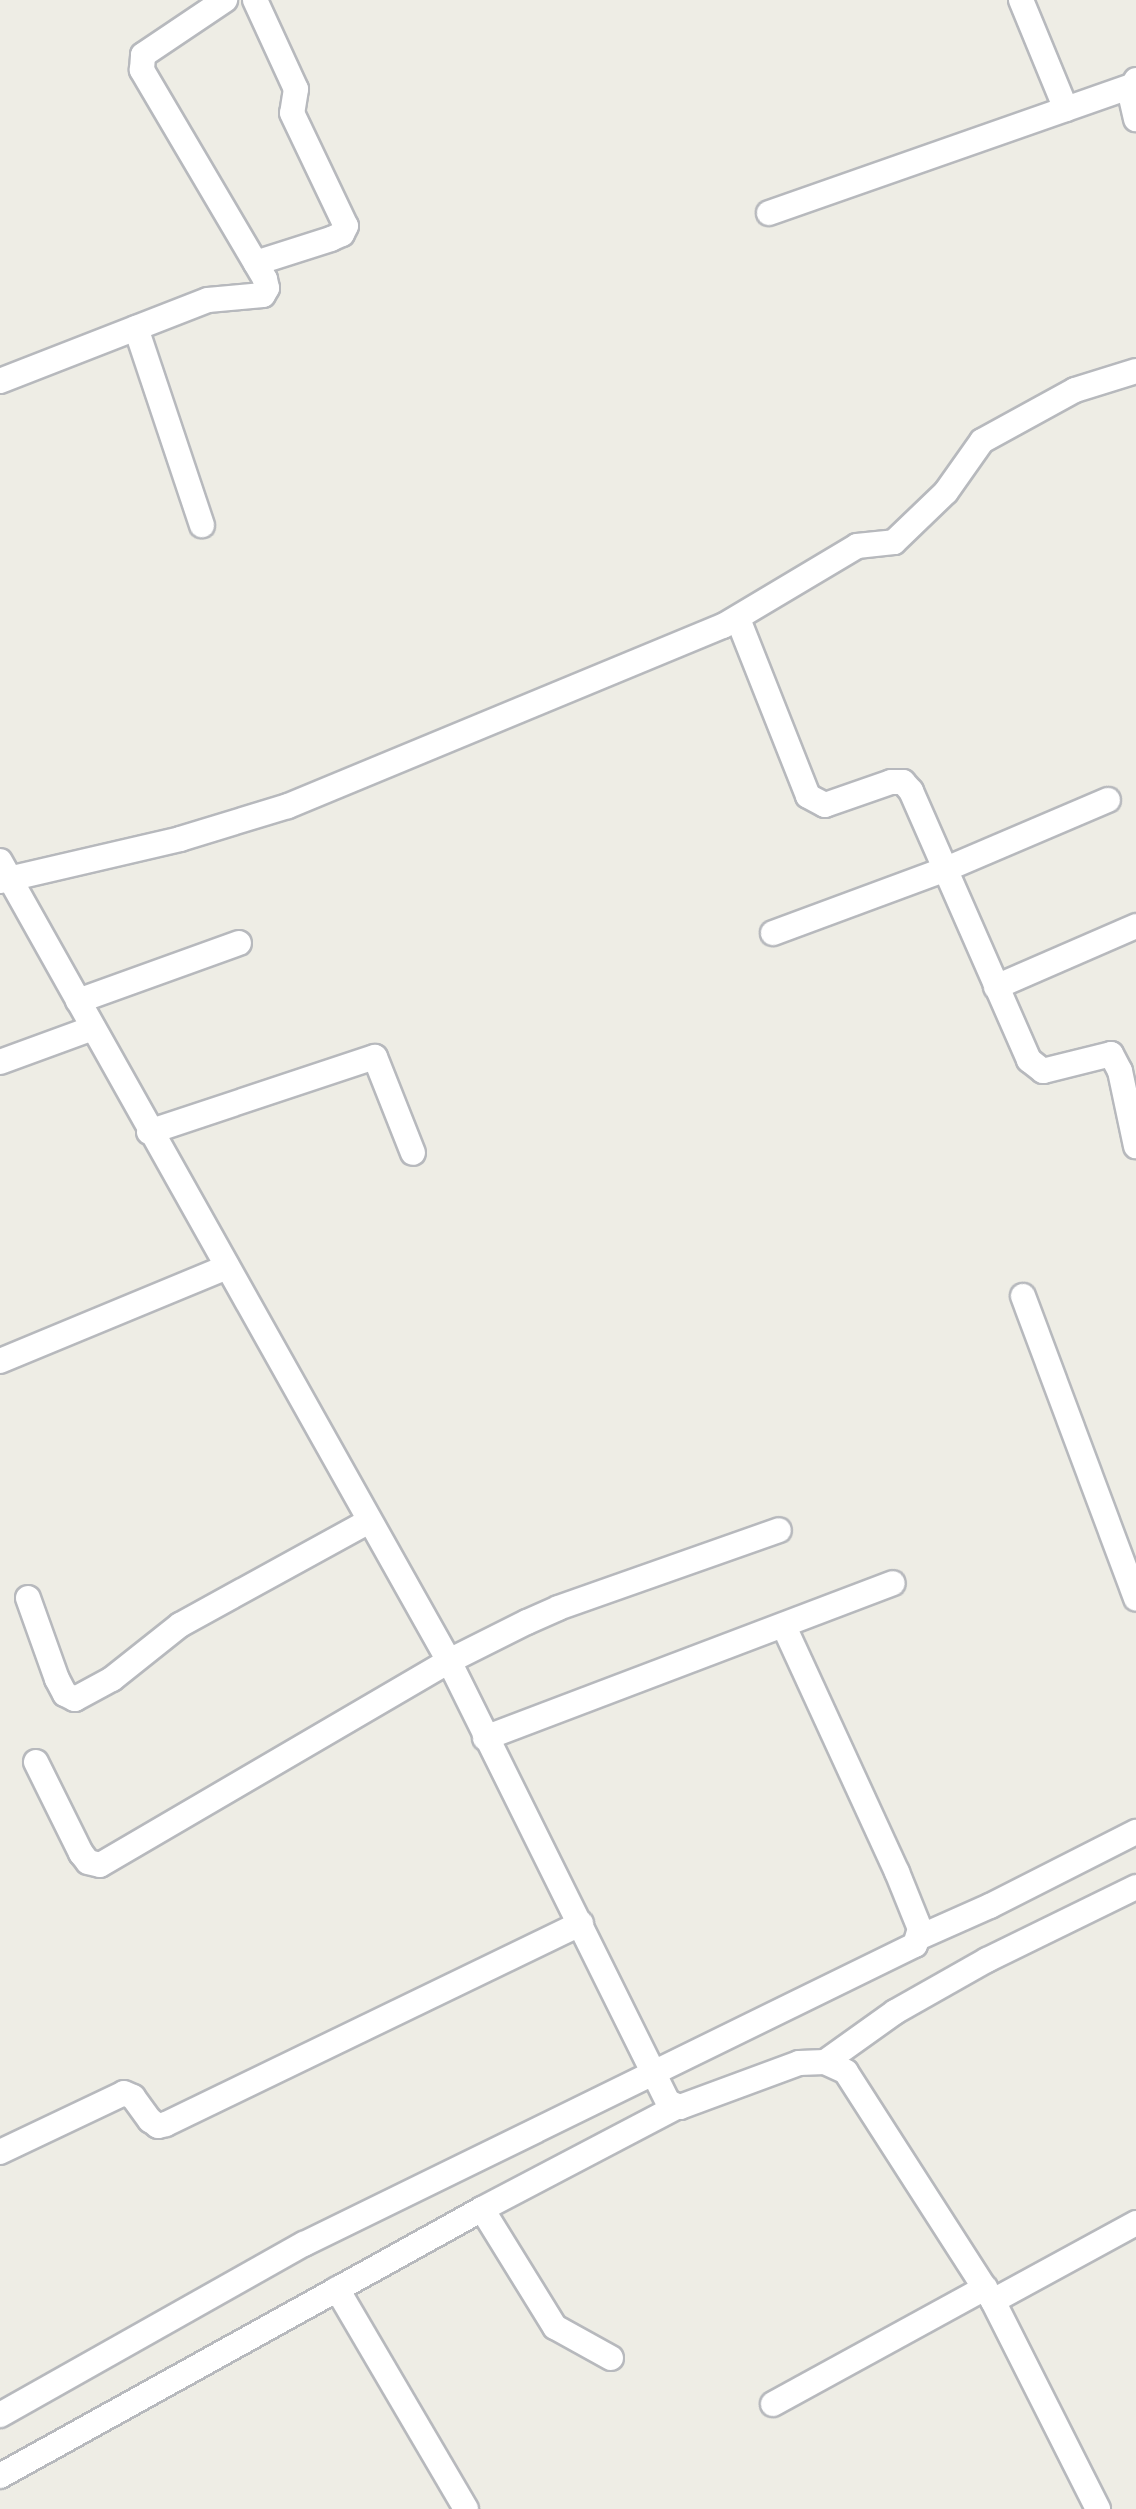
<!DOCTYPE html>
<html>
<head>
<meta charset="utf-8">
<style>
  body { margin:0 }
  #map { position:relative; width:1136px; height:2509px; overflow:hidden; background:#eeede5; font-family:"Exo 2",sans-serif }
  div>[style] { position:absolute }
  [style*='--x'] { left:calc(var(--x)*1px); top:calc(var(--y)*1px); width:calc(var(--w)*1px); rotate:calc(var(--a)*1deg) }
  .roads { filter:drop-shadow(2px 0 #b7b9bd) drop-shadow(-2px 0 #b7b9bd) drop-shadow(0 2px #b7b9bd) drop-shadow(0 -2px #b7b9bd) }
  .minor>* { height:24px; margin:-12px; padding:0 12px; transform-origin:12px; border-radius:12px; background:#fff }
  span { translate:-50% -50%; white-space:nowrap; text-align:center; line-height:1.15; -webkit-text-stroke:8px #fff; paint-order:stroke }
</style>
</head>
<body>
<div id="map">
  <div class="roads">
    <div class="minor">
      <i style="--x:255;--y:0;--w:98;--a:65.3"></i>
      <i style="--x:296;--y:89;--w:24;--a:99"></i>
      <i style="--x:292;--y:113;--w:125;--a:64.5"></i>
      <i style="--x:346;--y:226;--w:9;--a:117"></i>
      <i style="--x:342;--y:234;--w:12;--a:156"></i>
      <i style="--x:331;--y:239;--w:79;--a:162.3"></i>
      <i style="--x:1021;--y:0;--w:118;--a:67.6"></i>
      <i style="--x:1136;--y:80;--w:14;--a:115"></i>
      <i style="--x:1130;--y:93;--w:27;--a:77"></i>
      <i style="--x:769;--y:213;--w:384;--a:-19.3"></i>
      <i style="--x:136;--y:328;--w:208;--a:71.5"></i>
      <i style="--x:0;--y:381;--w:223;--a:-21.3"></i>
      <i style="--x:208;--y:300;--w:55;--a:-5.2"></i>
      <i style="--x:263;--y:295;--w:8;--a:-60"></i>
      <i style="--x:267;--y:288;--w:9;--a:-103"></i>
      <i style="--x:265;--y:279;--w:243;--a:-120.5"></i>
      <i style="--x:142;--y:70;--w:15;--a:-86"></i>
      <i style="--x:143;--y:55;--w:99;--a:-33.9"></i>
      <i style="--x:738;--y:619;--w:190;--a:68.4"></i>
      <i style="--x:808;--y:796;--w:19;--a:28"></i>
      <i style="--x:825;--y:805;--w:70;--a:-19.2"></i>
      <i style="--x:891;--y:782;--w:12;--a:0"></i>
      <i style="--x:903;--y:782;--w:12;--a:48"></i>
      <i style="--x:911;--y:791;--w:294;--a:66.3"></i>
      <i style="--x:1029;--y:1060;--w:18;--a:38"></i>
      <i style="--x:1043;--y:1071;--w:70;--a:-14"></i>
      <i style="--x:1111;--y:1054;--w:19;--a:62"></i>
      <i style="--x:1120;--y:1071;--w:77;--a:78"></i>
      <i style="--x:0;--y:861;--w:917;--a:60.7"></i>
      <i style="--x:449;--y:1661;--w:492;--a:63.6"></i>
      <i style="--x:668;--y:2102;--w:13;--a:23"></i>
      <i style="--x:680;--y:2107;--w:127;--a:-20.3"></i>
      <i style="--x:799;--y:2063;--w:26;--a:-2"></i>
      <i style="--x:825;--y:2062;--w:23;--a:25"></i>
      <i style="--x:846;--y:2072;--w:272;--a:57.3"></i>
      <i style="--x:993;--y:2301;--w:233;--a:63.2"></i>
      <i style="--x:0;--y:881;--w:185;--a:-13.1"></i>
      <i style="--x:180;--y:839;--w:113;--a:-17"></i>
      <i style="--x:288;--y:806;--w:471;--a:-22.5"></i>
      <i style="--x:723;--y:626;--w:156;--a:-30.8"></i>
      <i style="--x:857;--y:546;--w:37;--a:-6"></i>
      <i style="--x:894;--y:542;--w:72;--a:-43.9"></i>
      <i style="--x:946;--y:492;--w:62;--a:-54.8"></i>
      <i style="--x:982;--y:441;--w:106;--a:-28.7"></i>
      <i style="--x:1075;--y:390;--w:64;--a:-17.3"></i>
      <i style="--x:773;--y:933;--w:184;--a:-20.3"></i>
      <i style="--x:946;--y:869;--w:176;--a:-23.1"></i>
      <i style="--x:996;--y:987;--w:153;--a:-23.5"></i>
      <i style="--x:78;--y:1001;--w:171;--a:-19.8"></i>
      <i style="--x:0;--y:1062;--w:99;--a:-20.1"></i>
      <i style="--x:149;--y:1132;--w:238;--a:-18.4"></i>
      <i style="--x:375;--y:1057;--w:103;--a:68.4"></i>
      <i style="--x:1023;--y:1296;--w:323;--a:69.5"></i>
      <i style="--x:0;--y:1361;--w:246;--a:-22.5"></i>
      <i style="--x:28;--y:1598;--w:86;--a:70.3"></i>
      <i style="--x:57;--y:1679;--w:17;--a:62"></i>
      <i style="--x:65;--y:1694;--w:11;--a:27"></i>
      <i style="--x:75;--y:1699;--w:42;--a:-28.4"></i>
      <i style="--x:112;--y:1679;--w:87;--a:-38.5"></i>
      <i style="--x:180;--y:1625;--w:216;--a:-28.8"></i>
      <i style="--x:485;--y:1738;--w:436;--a:-20.8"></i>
      <i style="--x:36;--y:1762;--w:102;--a:63.7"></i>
      <i style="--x:81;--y:1853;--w:11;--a:52"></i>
      <i style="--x:88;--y:1862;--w:12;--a:14"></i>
      <i style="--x:100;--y:1865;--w:404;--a:-30.3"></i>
      <i style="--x:449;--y:1661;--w:87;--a:-26.6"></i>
      <i style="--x:527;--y:1622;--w:34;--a:-24"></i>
      <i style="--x:558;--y:1608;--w:234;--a:-19.4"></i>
      <i style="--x:920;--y:1937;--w:77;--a:-23.9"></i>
      <i style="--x:990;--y:1906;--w:164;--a:-26.9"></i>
      <i style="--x:825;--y:2062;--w:86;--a:-35.5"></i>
      <i style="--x:895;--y:2012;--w:106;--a:-29.5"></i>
      <i style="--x:987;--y:1960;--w:166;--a:-26.1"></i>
      <i style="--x:0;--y:2152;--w:137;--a:-25.4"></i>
      <i style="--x:124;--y:2093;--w:10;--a:24"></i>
      <i style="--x:133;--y:2097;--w:29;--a:54"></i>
      <i style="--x:150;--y:2120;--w:10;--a:37"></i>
      <i style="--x:158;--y:2126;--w:8;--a:-14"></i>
      <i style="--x:166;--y:2124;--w:461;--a:-25.8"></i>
      <i style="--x:482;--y:2209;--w:139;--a:58.3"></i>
      <i style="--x:555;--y:2327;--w:64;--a:29"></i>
      <i style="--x:337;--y:2289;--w:255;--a:59.6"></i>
      <i style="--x:993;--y:2301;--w:163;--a:-28.6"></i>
      <i style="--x:773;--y:2404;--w:242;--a:-28.7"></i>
      <i style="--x:0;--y:2415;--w:349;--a:-29.4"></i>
      <i style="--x:304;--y:2244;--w:680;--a:-26.08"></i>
      <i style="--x:915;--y:1945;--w:17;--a:-73"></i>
      <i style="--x:920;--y:1929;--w:61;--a:-112"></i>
      <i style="--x:897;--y:1872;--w:271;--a:-114.7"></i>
      <i style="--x:0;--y:2476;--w:551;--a:-28.98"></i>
      <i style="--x:482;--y:2209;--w:217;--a:-27.7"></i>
    </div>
  </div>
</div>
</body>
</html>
